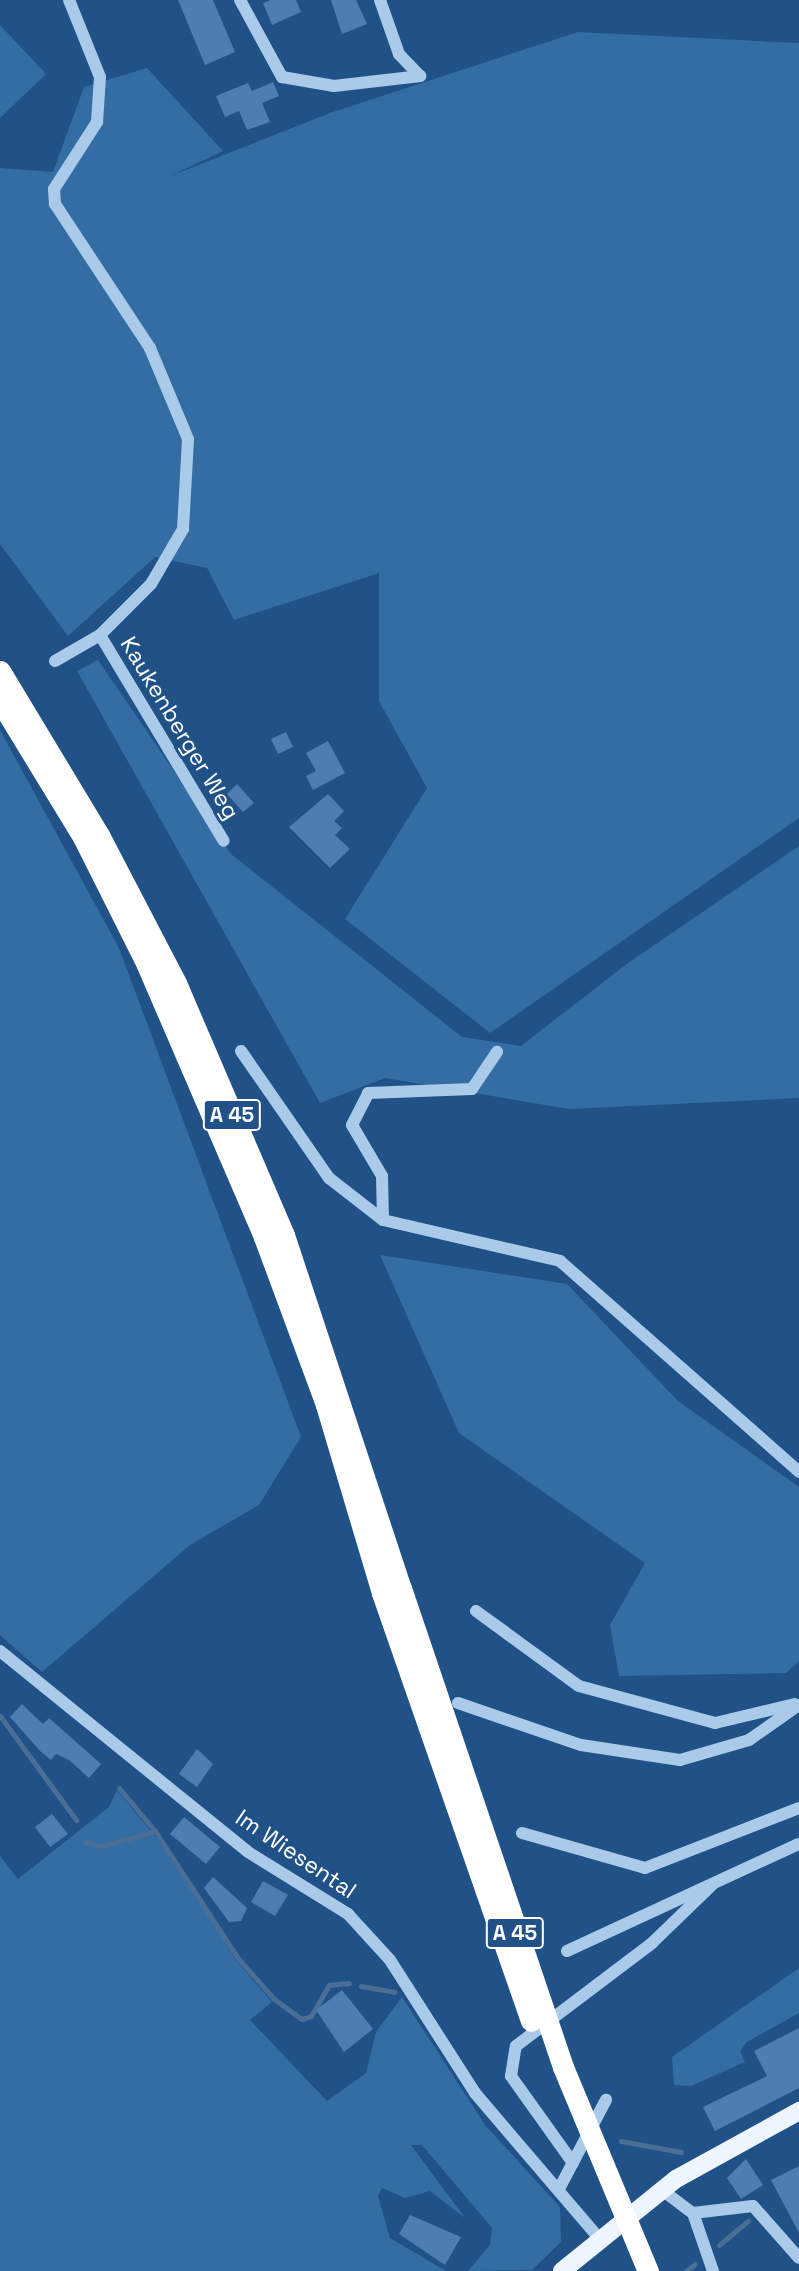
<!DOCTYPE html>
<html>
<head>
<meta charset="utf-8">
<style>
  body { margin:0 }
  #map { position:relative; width:799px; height:2271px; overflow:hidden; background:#205287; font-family:"Space Grotesk",sans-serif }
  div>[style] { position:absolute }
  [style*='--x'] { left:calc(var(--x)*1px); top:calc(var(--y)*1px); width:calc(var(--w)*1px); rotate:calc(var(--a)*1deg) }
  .green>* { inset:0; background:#346ca4 }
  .stream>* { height:5px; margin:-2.5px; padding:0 2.5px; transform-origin:2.5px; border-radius:2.5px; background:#4a6e94 }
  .building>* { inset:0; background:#4d7eb1 }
  .minor>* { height:12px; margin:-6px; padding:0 6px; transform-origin:6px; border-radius:6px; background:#aacaea }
  .major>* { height:18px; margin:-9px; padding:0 9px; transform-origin:9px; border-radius:9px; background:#edf5fe }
  .highway>* { height:21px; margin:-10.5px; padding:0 10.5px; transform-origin:10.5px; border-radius:10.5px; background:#fff }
  .highway-bridge>* { height:21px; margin:-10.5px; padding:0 10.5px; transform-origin:10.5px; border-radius:10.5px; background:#fff }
  span { translate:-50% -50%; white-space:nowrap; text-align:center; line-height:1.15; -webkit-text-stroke:6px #205287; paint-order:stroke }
  .shield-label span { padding:2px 5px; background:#205287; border:2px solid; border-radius:5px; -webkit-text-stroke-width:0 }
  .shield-label { font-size:21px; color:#fff; font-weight:700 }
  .street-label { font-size:23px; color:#fff }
</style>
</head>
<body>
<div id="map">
  <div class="green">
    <i style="clip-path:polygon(0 25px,46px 74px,0 118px)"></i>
    <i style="clip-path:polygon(578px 32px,799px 43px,799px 818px,490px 1033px,345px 919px,427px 788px,379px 701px,379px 573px,234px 620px,207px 568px,155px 557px,68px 636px,0 544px,0 168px,53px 172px,84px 87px,147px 68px,223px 151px,168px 177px,330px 113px)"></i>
    <i style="clip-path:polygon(98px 660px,231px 854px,462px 1037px,521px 1046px,628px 963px,799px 846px,799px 1098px,569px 1109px,385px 1078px,320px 1103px,77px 671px)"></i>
    <i style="clip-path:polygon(0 730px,119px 948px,301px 1437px,259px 1505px,190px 1545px,42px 1672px,0 1635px)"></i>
    <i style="clip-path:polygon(380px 1255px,567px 1284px,678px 1401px,799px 1487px,799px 1661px,786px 1673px,619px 1676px,610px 1625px,645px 1563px,459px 1433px)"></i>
    <i style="clip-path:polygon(117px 1790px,181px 1868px,235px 1959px,272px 2002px,250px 2020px,327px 2101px,366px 2073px,376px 2032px,402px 1997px,485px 2125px,560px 2207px,561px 2242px,532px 2270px,468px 2271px,490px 2245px,492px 2228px,422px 2145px,411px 2145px,465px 2218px,430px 2191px,405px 2198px,382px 2188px,378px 2196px,390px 2238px,446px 2271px,0 2271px,0 1856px,18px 1879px,109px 1807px)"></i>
    <i style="clip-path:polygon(799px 1968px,799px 2013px,747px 2042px,740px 2051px,745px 2062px,691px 2086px,674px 2085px,672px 2057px)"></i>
  </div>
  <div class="stream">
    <i style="--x:0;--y:1716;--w:129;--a:53.8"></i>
    <i style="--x:119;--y:1788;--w:56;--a:50.1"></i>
    <i style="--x:85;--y:1842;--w:16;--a:14"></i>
    <i style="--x:101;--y:1846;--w:56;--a:-15.5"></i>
    <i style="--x:155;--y:1831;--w:150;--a:56.9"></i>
    <i style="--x:237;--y:1957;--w:56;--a:48.6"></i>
    <i style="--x:274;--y:1999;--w:34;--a:36"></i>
    <i style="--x:302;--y:2019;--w:9;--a:-18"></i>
    <i style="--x:311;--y:2016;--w:36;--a:-60"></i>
    <i style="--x:329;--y:1985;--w:20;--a:-6"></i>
    <i style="--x:361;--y:1986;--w:34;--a:10"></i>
    <i style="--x:621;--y:2141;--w:61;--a:10.4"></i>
    <i style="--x:719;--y:2245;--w:38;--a:-40"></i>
    <i style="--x:686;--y:2271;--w:11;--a:-38"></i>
  </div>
  <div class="building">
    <i style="clip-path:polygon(178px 0,213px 0,235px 52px,205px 65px)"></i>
    <i style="clip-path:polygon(271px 0,296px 0,301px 12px,272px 25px,263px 3px)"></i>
    <i style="clip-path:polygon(331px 0,356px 0,367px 24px,342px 34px)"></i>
    <i style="clip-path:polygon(273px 82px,279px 96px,262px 103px,270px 122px,247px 130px,239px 111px,225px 117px,216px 96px,248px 83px,252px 91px)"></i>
    <i style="clip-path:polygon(286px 732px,293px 747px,278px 754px,271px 739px)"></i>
    <i style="clip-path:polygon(328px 741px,345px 773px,313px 790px,306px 776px,316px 771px,306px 753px)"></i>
    <i style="clip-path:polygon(237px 784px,254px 803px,243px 812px,227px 794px)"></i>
    <i style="clip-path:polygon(328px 794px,344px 811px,334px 821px,342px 828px,335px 835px,350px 849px,330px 868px,289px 827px)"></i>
    <i style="clip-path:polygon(22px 1704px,43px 1724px,49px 1718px,101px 1764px,89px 1778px,69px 1760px,56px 1754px,51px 1760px,41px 1752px,10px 1717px)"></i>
    <i style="clip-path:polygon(197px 1749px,213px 1764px,197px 1787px,179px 1774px)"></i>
    <i style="clip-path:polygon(52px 1814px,68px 1834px,50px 1847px,35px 1827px)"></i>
    <i style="clip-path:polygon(184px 1817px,220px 1847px,206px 1864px,170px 1834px)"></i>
    <i style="clip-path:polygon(213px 1877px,247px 1908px,241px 1921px,229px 1922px,204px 1888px)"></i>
    <i style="clip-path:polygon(263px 1881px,288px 1895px,275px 1916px,251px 1902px)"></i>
    <i style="clip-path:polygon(342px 1990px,373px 2029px,344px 2052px,316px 2010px)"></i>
    <i style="clip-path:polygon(799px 2028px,799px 2088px,715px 2131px,703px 2107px,767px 2076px,754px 2051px)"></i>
    <i style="clip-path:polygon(746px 2159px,763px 2185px,741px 2199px,727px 2178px)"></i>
    <i style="clip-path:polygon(799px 2166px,799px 2233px,771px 2180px)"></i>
    <i style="clip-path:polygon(410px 2215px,461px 2237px,445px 2265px,399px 2234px)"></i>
  </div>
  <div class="minor">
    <i style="--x:240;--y:0;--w:88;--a:61.4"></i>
    <i style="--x:282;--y:77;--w:53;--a:9.8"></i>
    <i style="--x:334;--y:86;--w:87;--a:-6.6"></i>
    <i style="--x:420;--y:76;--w:30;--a:-134"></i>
    <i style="--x:399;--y:54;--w:57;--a:-109.4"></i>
    <i style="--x:100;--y:635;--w:240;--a:59"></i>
    <i style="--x:55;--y:661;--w:52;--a:-30"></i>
    <i style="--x:100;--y:635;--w:72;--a:-45"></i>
    <i style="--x:151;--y:584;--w:64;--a:-59.8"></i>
    <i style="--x:183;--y:529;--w:90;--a:-86.8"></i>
    <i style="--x:188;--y:439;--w:99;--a:-112.7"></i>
    <i style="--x:150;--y:348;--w:173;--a:-123.4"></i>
    <i style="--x:55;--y:204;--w:15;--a:-94"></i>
    <i style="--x:54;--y:189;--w:80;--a:-57.3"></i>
    <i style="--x:97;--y:122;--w:45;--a:-86.2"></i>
    <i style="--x:100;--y:77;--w:83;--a:-111.9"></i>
    <i style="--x:241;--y:1051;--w:155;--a:55.3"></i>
    <i style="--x:329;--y:1178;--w:68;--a:37.9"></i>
    <i style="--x:383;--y:1220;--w:182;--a:13"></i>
    <i style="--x:560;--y:1261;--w:319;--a:41.4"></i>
    <i style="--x:383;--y:1220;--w:44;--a:-91.3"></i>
    <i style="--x:382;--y:1176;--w:59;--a:-120.5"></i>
    <i style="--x:352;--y:1125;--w:36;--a:-63"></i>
    <i style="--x:368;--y:1093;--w:104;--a:-2.2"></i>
    <i style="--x:472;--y:1089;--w:45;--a:-56"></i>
    <i style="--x:476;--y:1611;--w:127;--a:36.1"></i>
    <i style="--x:579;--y:1686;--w:141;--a:15.2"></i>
    <i style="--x:715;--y:1723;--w:82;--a:-13.4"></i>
    <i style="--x:0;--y:1651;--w:319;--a:39"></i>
    <i style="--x:248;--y:1852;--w:118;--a:31.8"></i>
    <i style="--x:348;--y:1914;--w:62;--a:47.6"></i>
    <i style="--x:390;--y:1960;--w:158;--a:57.4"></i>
    <i style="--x:475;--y:2093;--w:189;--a:49.5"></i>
    <i style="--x:458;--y:1703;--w:130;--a:18.9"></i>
    <i style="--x:581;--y:1745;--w:100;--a:8.6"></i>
    <i style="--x:680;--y:1760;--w:72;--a:-16.2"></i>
    <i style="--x:749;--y:1740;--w:61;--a:-35"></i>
    <i style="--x:522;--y:1833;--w:128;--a:15.9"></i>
    <i style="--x:645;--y:1868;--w:165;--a:-21.3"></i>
    <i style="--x:567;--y:1951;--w:255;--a:-24.8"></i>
    <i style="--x:573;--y:2163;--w:107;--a:-125.5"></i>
    <i style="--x:511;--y:2076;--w:30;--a:-81"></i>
    <i style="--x:516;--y:2046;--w:171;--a:-37.1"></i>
    <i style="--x:652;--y:1943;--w:82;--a:-44"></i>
    <i style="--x:559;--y:2189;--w:101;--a:-62.2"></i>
    <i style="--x:662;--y:2190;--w:39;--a:37"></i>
    <i style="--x:693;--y:2213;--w:60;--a:-6.7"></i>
    <i style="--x:753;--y:2206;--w:69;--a:48.5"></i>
    <i style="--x:693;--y:2213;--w:61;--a:71"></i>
  </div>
  <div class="major">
    <i style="--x:562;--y:2271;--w:146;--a:-38.9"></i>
    <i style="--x:676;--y:2179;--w:141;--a:-28.9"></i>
  </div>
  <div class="highway">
    <i style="--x:0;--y:671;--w:192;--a:58.9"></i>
    <i style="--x:99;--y:835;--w:167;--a:62.5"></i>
    <i style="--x:176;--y:983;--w:274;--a:66.8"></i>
    <i style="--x:284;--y:1235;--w:372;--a:71.7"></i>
    <i style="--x:0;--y:701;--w:159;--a:58.6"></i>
    <i style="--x:83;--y:837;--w:143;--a:63.4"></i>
    <i style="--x:147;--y:965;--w:296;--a:66.7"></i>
    <i style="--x:264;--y:1237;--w:179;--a:69.7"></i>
    <i style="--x:326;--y:1405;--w:196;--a:73.4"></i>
  </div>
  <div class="highway-bridge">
    <i style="--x:401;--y:1588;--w:506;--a:71.31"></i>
    <i style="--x:563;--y:2067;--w:221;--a:67.4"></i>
    <i style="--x:382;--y:1593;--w:453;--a:70.8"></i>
  </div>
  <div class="shield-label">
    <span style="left:232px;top:1115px">A 45</span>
    <span style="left:515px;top:1933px">A 45</span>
  </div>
  <div class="street-label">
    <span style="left:180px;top:728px;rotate:59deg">Kaukenberger Weg</span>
    <span style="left:296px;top:1854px;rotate:34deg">Im Wiesental</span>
  </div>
</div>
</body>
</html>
